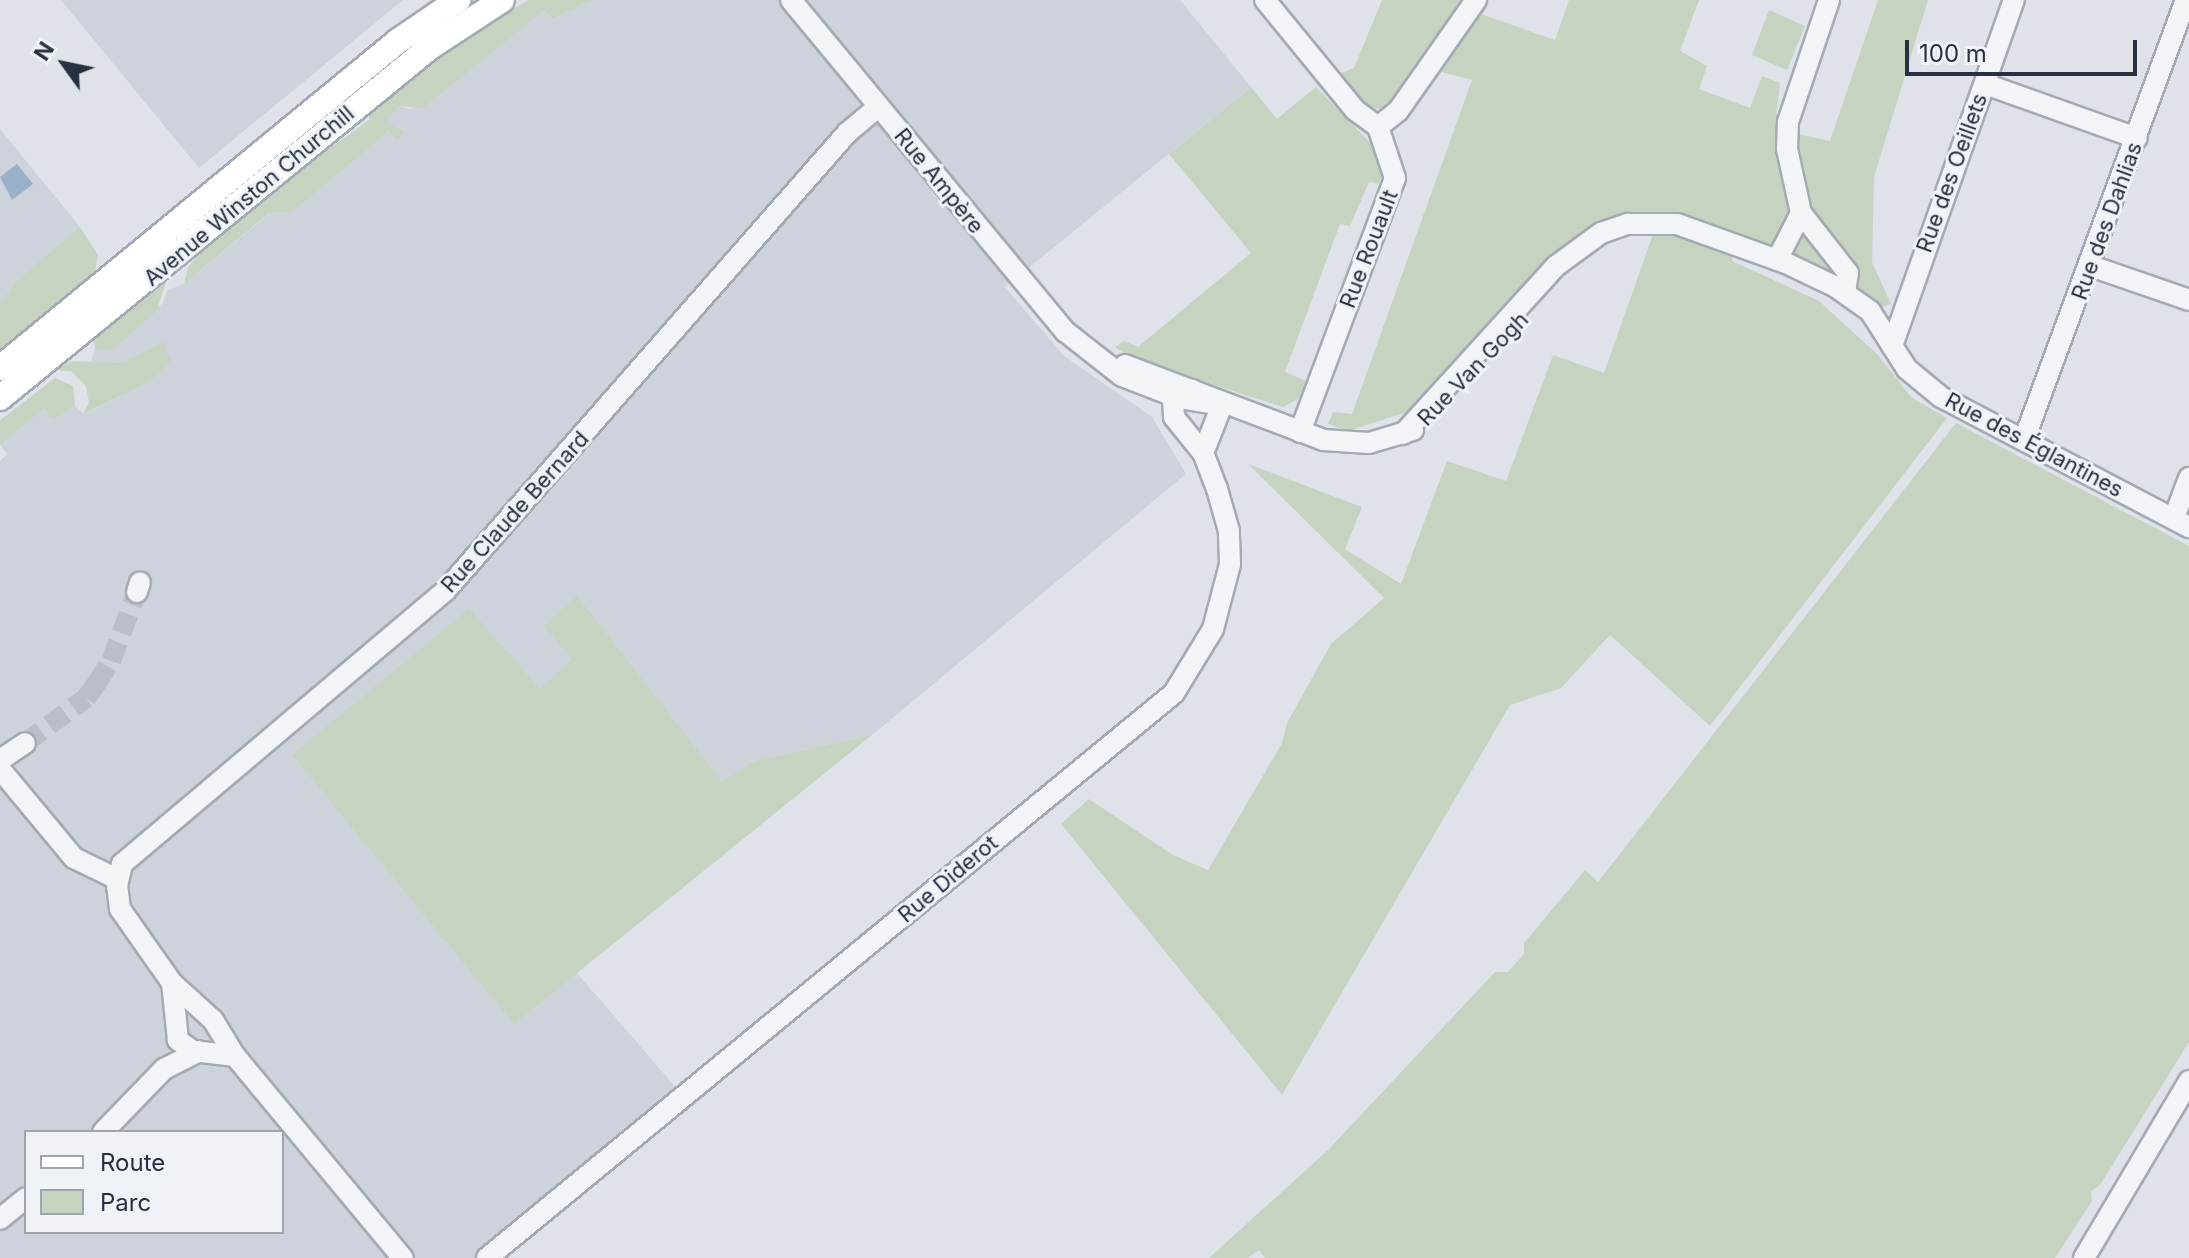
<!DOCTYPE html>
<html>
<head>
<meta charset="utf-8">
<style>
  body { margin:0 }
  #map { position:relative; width:2189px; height:1258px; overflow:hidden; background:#dfe3e9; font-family:Inter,sans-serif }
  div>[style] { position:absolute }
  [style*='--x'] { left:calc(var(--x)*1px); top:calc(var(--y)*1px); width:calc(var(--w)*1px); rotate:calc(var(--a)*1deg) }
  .built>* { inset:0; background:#cdd2db }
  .green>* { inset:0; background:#c5d3c0 }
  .water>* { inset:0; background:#9ab1ca }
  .minor-tunnel>* { height:20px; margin-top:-10px; transform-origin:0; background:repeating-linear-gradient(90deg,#babfc7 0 20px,transparent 0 30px) }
  .roads { filter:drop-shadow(2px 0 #a4aab3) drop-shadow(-2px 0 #a4aab3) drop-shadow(0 2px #a4aab3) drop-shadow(0 -2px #a4aab3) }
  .minor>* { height:20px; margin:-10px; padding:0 10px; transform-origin:10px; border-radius:10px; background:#f2f4f7 }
  .major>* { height:24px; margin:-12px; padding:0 12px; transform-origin:12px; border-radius:12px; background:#fff }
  span { translate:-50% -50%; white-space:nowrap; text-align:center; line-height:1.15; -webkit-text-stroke:6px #eff2f6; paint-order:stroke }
  .street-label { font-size:22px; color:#283141 }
  .legend { position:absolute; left:24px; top:1130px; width:260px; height:104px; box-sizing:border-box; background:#eff2f6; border:2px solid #9fa5ae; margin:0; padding:10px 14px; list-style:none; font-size:24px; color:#283141 }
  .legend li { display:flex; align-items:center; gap:16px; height:40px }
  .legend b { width:40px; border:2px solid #9fa5ae }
  .north { position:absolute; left:24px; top:24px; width:80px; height:80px; -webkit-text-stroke:6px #eff2f6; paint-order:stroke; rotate:303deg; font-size:22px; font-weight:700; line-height:32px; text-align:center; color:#283141 }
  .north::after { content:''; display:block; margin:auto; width:28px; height:36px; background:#283141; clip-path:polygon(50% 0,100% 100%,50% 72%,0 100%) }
  .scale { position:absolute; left:1905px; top:40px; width:232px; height:36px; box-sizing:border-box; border:4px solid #283141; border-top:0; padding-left:10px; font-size:24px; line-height:28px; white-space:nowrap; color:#283141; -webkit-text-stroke:6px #eff2f6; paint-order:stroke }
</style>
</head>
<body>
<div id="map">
  <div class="built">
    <i style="clip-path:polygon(61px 0,403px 0,199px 168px)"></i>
    <i style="clip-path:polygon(evenodd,591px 0,1180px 0,1251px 87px,1005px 287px,1064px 356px,1152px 417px,1186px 474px,872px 735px,754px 761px,722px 781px,577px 595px,573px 659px,540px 689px,293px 756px,514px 1023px,577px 973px,684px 1097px,487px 1258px,0 1258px,0 461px,7px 454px,0 445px,44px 407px,53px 418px,75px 406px,84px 414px,149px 382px,171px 361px,163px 341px,123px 363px,91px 362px,95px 349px,162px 304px,168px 290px,184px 284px,270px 213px,292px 212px,389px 131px,397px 139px,405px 132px,385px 121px,399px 106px,411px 109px,544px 10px,553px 19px,591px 0,26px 1132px,282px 1132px,282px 1232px,26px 1232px,26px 1132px)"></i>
    <i style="clip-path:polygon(0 129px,80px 227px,15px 282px,0 303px)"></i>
  </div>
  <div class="green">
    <i style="clip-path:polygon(528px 0,591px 0,553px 19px,544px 10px,423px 108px,399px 106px,386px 121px,405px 132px,397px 140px,389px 131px,292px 212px,269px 213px,184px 284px,188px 267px,229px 223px,370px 119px,366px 110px,426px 60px)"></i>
    <i style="clip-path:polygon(1382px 0,1466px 0,1400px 97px,1379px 109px,1365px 104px,1339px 74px,1354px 68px)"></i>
    <i style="clip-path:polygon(1569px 0,1699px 0,1680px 51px,1707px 66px,1699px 89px,1750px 108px,1762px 76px,1780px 83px,1776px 114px,1799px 134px,1830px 141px,1878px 0,1928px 0,1874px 177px,1872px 262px,1891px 304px,1870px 311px,1734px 245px,1732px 261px,1819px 301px,1877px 354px,1912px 398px,1947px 418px,1710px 726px,1610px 635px,1561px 688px,1510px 705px,1282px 1095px,1061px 824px,1089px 799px,1173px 855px,1208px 870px,1282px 743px,1287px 723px,1331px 644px,1384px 598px,1248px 464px,1362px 507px,1345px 549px,1401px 584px,1447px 461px,1506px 481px,1553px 355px,1604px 373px,1657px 223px,1602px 233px,1417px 409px,1348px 431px,1328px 424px,1333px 412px,1352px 414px,1472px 80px,1438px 71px,1478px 13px,1555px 40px)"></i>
    <i style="clip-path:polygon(1769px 10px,1805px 26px,1787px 70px,1752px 55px)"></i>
    <i style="clip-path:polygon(1251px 87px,1277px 119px,1316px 87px,1386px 159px,1379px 184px,1369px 182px,1350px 226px,1340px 224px,1285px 372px,1308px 382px,1298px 399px,1283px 407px,1131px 358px,1115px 347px,1124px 341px,1138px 347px,1251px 253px,1169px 154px)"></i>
    <i style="clip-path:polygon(80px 227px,98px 255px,93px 279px,0 358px,0 303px,15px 282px)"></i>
    <i style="clip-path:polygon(169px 273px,157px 310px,112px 350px,95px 349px,93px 336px)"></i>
    <i style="clip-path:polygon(163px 341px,171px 361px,149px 382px,83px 414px,89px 402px,86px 386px,71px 371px,53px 370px,74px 361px,123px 363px)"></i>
    <i style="clip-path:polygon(55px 378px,73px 386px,75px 406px,53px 419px,44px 408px,0 445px,0 420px)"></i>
    <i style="clip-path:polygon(1956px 423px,2189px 546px,2189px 1042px,2100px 1185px,2091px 1191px,2092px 1201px,2055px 1258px,1265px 1258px,1259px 1250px,1248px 1258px,1209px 1258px,1328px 1150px,1495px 972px,1508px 972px,1524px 954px,1524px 943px,1585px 870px,1598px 882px)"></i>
    <i style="clip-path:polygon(577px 595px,722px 781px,754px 761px,872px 735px,514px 1024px,292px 755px,469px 609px,540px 689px,572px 659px,544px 626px)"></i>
  </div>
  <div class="water">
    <i style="clip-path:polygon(17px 164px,33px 184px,12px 200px,0 177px)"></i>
  </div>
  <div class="minor-tunnel">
    <i style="--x:25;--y:743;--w:76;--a:-36.4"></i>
    <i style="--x:86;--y:698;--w:19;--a:-54"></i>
    <i style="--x:97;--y:683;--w:26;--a:-58"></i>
    <i style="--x:111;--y:661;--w:74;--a:-69.4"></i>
  </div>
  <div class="roads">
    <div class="minor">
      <i style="--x:791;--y:0;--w:431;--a:50.4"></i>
      <i style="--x:1066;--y:332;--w:71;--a:38.2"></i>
      <i style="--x:1122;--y:376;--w:61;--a:21.1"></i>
      <i style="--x:1179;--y:398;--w:44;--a:9.2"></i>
      <i style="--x:1265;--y:0;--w:142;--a:50.7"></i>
      <i style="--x:1355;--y:110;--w:29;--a:36"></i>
      <i style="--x:1985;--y:84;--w:161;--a:19.6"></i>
      <i style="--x:1801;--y:213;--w:76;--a:51.9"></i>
      <i style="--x:1848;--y:273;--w:20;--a:99"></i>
      <i style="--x:1777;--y:260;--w:53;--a:-62.9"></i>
      <i style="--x:1801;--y:213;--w:66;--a:-102.3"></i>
      <i style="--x:1787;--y:149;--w:27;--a:-88"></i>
      <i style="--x:1788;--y:122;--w:129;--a:-71.4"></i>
      <i style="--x:2091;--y:266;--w:104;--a:19.1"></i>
      <i style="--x:1892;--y:346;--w:367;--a:-70.6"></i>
      <i style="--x:1125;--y:365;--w:212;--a:20.7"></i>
      <i style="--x:1323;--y:440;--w:46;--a:3.7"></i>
      <i style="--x:1369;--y:443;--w:46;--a:-16.5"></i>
      <i style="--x:1300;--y:432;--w:271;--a:-69.5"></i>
      <i style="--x:1395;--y:178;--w:54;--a:-108.4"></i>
      <i style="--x:1378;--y:127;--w:26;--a:-39"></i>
      <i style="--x:1398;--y:111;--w:136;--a:-54.9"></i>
      <i style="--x:1403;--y:434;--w:227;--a:-47.7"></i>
      <i style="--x:1556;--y:266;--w:56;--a:-36.3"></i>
      <i style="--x:1601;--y:233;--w:28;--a:-19"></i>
      <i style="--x:1627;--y:224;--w:50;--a:0"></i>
      <i style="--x:1677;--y:224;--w:116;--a:19.7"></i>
      <i style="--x:1786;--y:263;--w:55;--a:25.6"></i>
      <i style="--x:1836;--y:287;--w:42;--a:35.2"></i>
      <i style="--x:1870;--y:311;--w:69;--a:57.5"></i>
      <i style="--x:1907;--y:369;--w:44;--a:39.5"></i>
      <i style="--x:1941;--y:397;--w:280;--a:27.7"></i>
      <i style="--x:2024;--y:440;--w:469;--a:-69.8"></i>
      <i style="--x:1203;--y:453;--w:52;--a:-68.4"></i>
      <i style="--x:2174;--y:518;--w:43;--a:-69.4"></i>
      <i style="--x:137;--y:592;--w:10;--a:-73"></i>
      <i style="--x:0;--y:760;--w:30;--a:-34"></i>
      <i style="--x:0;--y:769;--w:116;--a:50.3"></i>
      <i style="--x:74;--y:858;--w:48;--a:26"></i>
      <i style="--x:172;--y:983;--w:55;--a:42.1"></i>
      <i style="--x:213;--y:1020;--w:42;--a:58.6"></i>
      <i style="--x:235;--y:1056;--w:263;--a:50.3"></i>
      <i style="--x:235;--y:1056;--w:42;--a:-173.2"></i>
      <i style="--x:193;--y:1051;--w:19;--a:-144"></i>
      <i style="--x:178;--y:1040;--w:57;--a:-96"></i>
      <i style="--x:172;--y:983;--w:90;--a:-125.1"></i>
      <i style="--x:120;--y:909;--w:23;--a:-97"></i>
      <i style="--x:117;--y:886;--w:23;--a:-77"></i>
      <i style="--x:122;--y:864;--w:424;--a:-40.2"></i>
      <i style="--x:446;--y:590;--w:608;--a:-48.73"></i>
      <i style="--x:847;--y:133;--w:40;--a:-40"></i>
      <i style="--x:103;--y:1132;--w:88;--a:-45.9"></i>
      <i style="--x:164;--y:1069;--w:39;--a:-27"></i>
      <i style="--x:0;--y:1219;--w:33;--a:-39"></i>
      <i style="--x:487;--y:1258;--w:889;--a:-39.43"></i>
      <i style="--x:1174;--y:693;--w:75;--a:-58.6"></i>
      <i style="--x:1213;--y:629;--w:67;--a:-75.3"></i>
      <i style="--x:1230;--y:564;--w:33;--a:-92"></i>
      <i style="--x:1229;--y:531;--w:44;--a:-105.9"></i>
      <i style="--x:1217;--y:489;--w:39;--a:-111"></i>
      <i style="--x:1203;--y:453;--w:46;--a:-128.9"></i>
      <i style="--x:1174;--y:417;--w:21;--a:-93"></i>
      <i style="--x:1173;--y:396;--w:20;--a:-18"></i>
      <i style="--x:2084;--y:1258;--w:206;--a:-59.3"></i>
    </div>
    <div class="major">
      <i style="--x:0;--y:368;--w:515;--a:-39.41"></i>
      <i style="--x:398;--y:41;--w:73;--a:-34.3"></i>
      <i style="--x:0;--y:398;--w:554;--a:-39.21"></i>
      <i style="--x:429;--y:48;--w:87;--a:-33.3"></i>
    </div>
  </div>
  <div class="street-label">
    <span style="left:1952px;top:173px;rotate:-70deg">Rue des Oeillets</span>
    <span style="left:939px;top:181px;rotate:51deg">Rue Ampère</span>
    <span style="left:249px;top:196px;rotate:-40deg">Avenue Winston Churchill</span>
    <span style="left:2107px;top:221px;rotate:-70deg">Rue des Dahlias</span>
    <span style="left:1369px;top:249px;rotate:-69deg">Rue Rouault</span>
    <span style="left:1473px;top:369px;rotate:-46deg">Rue Van Gogh</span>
    <span style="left:2034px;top:445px;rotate:28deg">Rue des Églantines</span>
    <span style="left:515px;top:512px;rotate:-48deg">Rue Claude Bernard</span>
    <span style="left:948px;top:879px;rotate:-40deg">Rue Diderot</span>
  </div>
  <ul class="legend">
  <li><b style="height:10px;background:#fff"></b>Route</li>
  <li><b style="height:22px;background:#c5d3c0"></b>Parc</li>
  </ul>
  <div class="north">N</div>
  <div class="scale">100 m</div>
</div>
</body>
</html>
